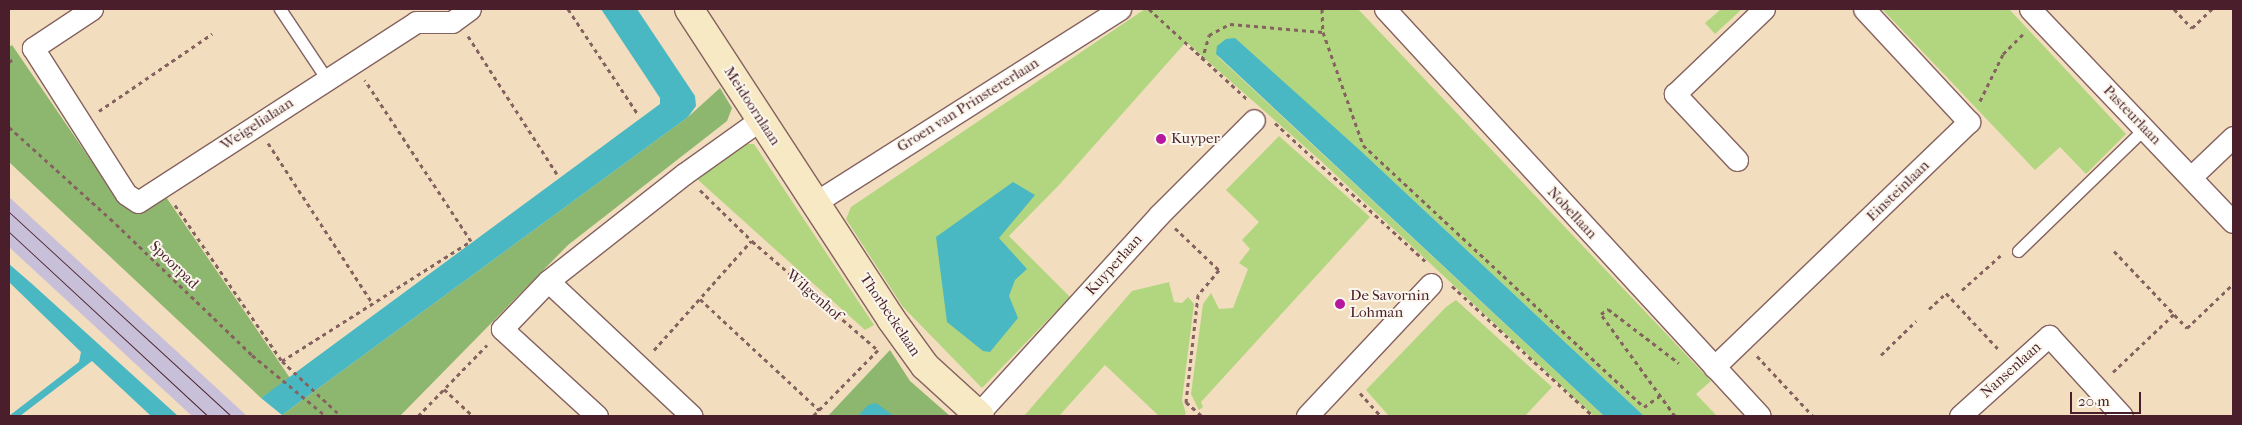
<!DOCTYPE html>
<html>
<head>
<meta charset="utf-8">
<style>
  body { margin:0 }
  #map { position:relative; width:2242px; height:425px; overflow:hidden; background:#f2ddbf; font-family:"IM FELL French Canon",serif }
  div>[style] { position:absolute }
  [style*='--x'] { left:calc(var(--x)*1px); top:calc(var(--y)*1px); width:calc(var(--w)*1px); rotate:calc(var(--a)*1deg) }
  .industrial>* { inset:0; background:#c8bfd8 }
  .green>* { inset:0; background:#b2d67f }
  .forest>* { inset:0; background:#8db76e }
  .water>* { inset:0; background:#49b8c2 }
  .path>* { height:3px; margin-top:-1.5px; transform-origin:0; background:repeating-linear-gradient(90deg,#85625f 0 4px,transparent 0 8px) }
  .roads { filter:drop-shadow(1px 0 #85625f) drop-shadow(-1px 0 #85625f) drop-shadow(0 1px #85625f) drop-shadow(0 -1px #85625f) }
  .lane>* { height:11px; margin:-5.5px; padding:0 5.5px; transform-origin:5.5px; border-radius:5.5px; background:#fff }
  .street>* { height:21px; margin:-10.5px; padding:0 10.5px; transform-origin:10.5px; border-radius:10.5px; background:#fff }
  .secondary>* { height:28px; margin:-14px; padding:0 14px; transform-origin:14px; border-radius:14px; background:#f6e9c3 }
  .tram>* { height:1px; margin:-0.5px; padding:0 0.5px; transform-origin:0.5px; border-radius:0.5px; background:#4a1f2b }
  .dots>* { width:14px; height:14px; translate:-50% -50%; box-sizing:border-box; border:2px solid #fbf7ec; border-radius:50% }
  span { translate:-50% -50%; white-space:nowrap; text-align:center; line-height:1.15; -webkit-text-stroke:4px #fbf7ec; paint-order:stroke }
  .street-label { font-size:15px; color:#4a1f2b }
  .poi-label { font-size:15px; color:#4a1f2b }
  .left { translate:0 -50%; text-align:left }
  .frame { position:absolute; inset:0; border:10px solid #4a1f2b; pointer-events:none }
  .scale { position:absolute; left:2070px; top:392px; width:71px; height:22px; box-sizing:border-box; border:2px solid #4a1f2b; border-top:0; padding-left:6px; font-size:15px; line-height:18px; white-space:nowrap; color:#4a1f2b; -webkit-text-stroke:4px #fbf7ec; paint-order:stroke }
</style>
</head>
<body>
<div id="map">
  <div class="industrial">
    <i style="clip-path:polygon(9px 197px,247px 416px,192px 416px,9px 247px)"></i>
  </div>
  <div class="green">
    <i style="clip-path:polygon(1145px 9px,1358px 9px,1711px 381px,1696px 394px,1717px 416px,1644px 416px,1363px 153px,1216px 55px,1604px 416px,1593px 416px,1321px 161px,1186px 42px,1059px 185px,1009px 236px,1070px 297px,982px 388px,903px 307px,846px 219px,851px 207px)"></i>
    <i style="clip-path:polygon(1721px 9px,1742px 9px,1715px 34px,1705px 23px)"></i>
    <i style="clip-path:polygon(1882px 9px,2009px 9px,2126px 134px,2086px 174px,2060px 147px,2035px 170px)"></i>
    <i style="clip-path:polygon(1279px 136px,1370px 217px,1201px 402px,1203px 407px,1199px 410px,1191px 394px,1203px 304px,1211px 293px,1219px 309px,1233px 308px,1248px 269px,1239px 263px,1250px 249px,1242px 240px,1259px 222px,1226px 190px)"></i>
    <i style="clip-path:polygon(742px 144px,754px 144px,874px 325px,865px 330px,697px 179px)"></i>
    <i style="clip-path:polygon(1169px 282px,1174px 302px,1182px 303px,1188px 297px,1194px 304px,1182px 400px,1186px 414px,1183px 416px,1159px 416px,1105px 365px,1059px 416px,1024px 416px,1132px 291px)"></i>
    <i style="clip-path:polygon(1456px 300px,1552px 387px,1525px 416px,1389px 416px,1366px 390px,1446px 307px)"></i>
  </div>
  <div class="forest">
    <i style="clip-path:polygon(12px 45px,118px 200px,132px 211px,141px 212px,166px 197px,290px 378px,261px 398px,9px 162px,9px 47px)"></i>
    <i style="clip-path:polygon(720px 88px,732px 108px,727px 121px,568px 245px,400px 416px,282px 415px,688px 117px)"></i>
    <i style="clip-path:polygon(890px 350px,910px 381px,950px 416px,828px 416px)"></i>
  </div>
  <div class="water">
    <i style="clip-path:polygon(601px 9px,637px 9px,695px 96px,696px 106px,688px 117px,282px 415px,261px 398px,660px 104px,660px 98px)"></i>
    <i style="clip-path:polygon(1235px 38px,1363px 153px,1644px 416px,1604px 416px,1216px 54px,1217px 46px,1226px 39px)"></i>
    <i style="clip-path:polygon(1013px 182px,1035px 195px,999px 238px,1027px 269px,1015px 280px,1009px 296px,1018px 318px,990px 352px,983px 351px,947px 322px,936px 237px)"></i>
    <i style="clip-path:polygon(9px 264px,31px 283px,178px 416px,151px 416px,92px 361px,20px 416px,9px 416px,79px 362px,81px 352px,9px 282px)"></i>
    <i style="clip-path:polygon(876px 403px,894px 416px,858px 416px,868px 405px)"></i>
  </div>
  <div class="path">
    <i style="--x:568;--y:9;--w:125;--a:56.4"></i>
    <i style="--x:1149;--y:9;--w:134;--a:42.6"></i>
    <i style="--x:1322;--y:9;--w:23;--a:88"></i>
    <i style="--x:1323;--y:32;--w:120;--a:70.5"></i>
    <i style="--x:1363;--y:145;--w:384;--a:43"></i>
    <i style="--x:1644;--y:407;--w:19;--a:-35"></i>
    <i style="--x:2174;--y:9;--w:26;--a:47"></i>
    <i style="--x:2192;--y:28;--w:28;--a:-44"></i>
    <i style="--x:468;--y:36;--w:164;--a:57.2"></i>
    <i style="--x:1202;--y:60;--w:26;--a:-74"></i>
    <i style="--x:1209;--y:35;--w:24;--a:-28"></i>
    <i style="--x:1230;--y:24;--w:93;--a:4.9"></i>
    <i style="--x:9;--y:62;--w:7;--a:-34"></i>
    <i style="--x:1980;--y:101;--w:52;--a:-63.9"></i>
    <i style="--x:2003;--y:54;--w:28;--a:-45"></i>
    <i style="--x:99;--y:111;--w:137;--a:-34.3"></i>
    <i style="--x:1275;--y:123;--w:207;--a:42.6"></i>
    <i style="--x:9;--y:127;--w:144;--a:42.2"></i>
    <i style="--x:116;--y:224;--w:189;--a:43.9"></i>
    <i style="--x:252;--y:355;--w:96;--a:39.5"></i>
    <i style="--x:268;--y:143;--w:192;--a:56.9"></i>
    <i style="--x:700;--y:190;--w:73;--a:44.4"></i>
    <i style="--x:752;--y:241;--w:167;--a:40.9"></i>
    <i style="--x:878;--y:350;--w:93;--a:134.6"></i>
    <i style="--x:175;--y:205;--w:189;--a:55.6"></i>
    <i style="--x:282;--y:361;--w:81;--a:43"></i>
    <i style="--x:1175;--y:228;--w:61;--a:43.7"></i>
    <i style="--x:1219;--y:270;--w:33;--a:130"></i>
    <i style="--x:1198;--y:295;--w:108;--a:96.4"></i>
    <i style="--x:1186;--y:402;--w:21;--a:41"></i>
    <i style="--x:2114;--y:251;--w:106;--a:46.5"></i>
    <i style="--x:2187;--y:328;--w:64;--a:-43.7"></i>
    <i style="--x:1452;--y:286;--w:192;--a:42.7"></i>
    <i style="--x:1962;--y:290;--w:52;--a:-41.9"></i>
    <i style="--x:700;--y:299;--w:163;--a:43"></i>
    <i style="--x:1929;--y:309;--w:23;--a:-43"></i>
    <i style="--x:1946;--y:293;--w:79;--a:47"></i>
    <i style="--x:654;--y:350;--w:146;--a:-48.3"></i>
    <i style="--x:1881;--y:355;--w:49;--a:-44.2"></i>
    <i style="--x:1757;--y:356;--w:82;--a:47"></i>
    <i style="--x:282;--y:361;--w:224;--a:-32.4"></i>
    <i style="--x:471;--y:241;--w:193;--a:-123.4"></i>
    <i style="--x:2113;--y:372;--w:84;--a:-43.6"></i>
    <i style="--x:444;--y:389;--w:40;--a:43"></i>
    <i style="--x:1360;--y:393;--w:31;--a:48"></i>
    <i style="--x:418;--y:416;--w:99;--a:-45.8"></i>
    <i style="--x:1675;--y:416;--w:126;--a:-126"></i>
    <i style="--x:1601;--y:314;--w:9;--a:-36"></i>
    <i style="--x:1608;--y:309;--w:89;--a:37.3"></i>
  </div>
  <div class="roads">
    <div class="lane">
      <i style="--x:280;--y:9;--w:83;--a:56.3"></i>
      <i style="--x:2018;--y:251;--w:175;--a:-44.1"></i>
    </div>
    <div class="street">
      <i style="--x:92;--y:9;--w:71;--a:146.5"></i>
      <i style="--x:33;--y:48;--w:173;--a:57.5"></i>
      <i style="--x:126;--y:194;--w:14;--a:34"></i>
      <i style="--x:138;--y:202;--w:331;--a:-32.9"></i>
      <i style="--x:416;--y:22;--w:36;--a:0"></i>
      <i style="--x:452;--y:22;--w:22;--a:-36"></i>
      <i style="--x:1385;--y:9;--w:553;--a:47.34"></i>
      <i style="--x:2030;--y:9;--w:294;--a:46.4"></i>
      <i style="--x:1737;--y:160;--w:91;--a:-133.2"></i>
      <i style="--x:1675;--y:94;--w:123;--a:-43.7"></i>
      <i style="--x:2191;--y:177;--w:58;--a:-43.6"></i>
      <i style="--x:816;--y:202;--w:360;--a:-32.4"></i>
      <i style="--x:548;--y:281;--w:197;--a:43.2"></i>
      <i style="--x:1714;--y:367;--w:354;--a:-43.9"></i>
      <i style="--x:1969;--y:122;--w:154;--a:-132.9"></i>
      <i style="--x:978;--y:414;--w:269;--a:-47.7"></i>
      <i style="--x:1159;--y:215;--w:134;--a:-45"></i>
      <i style="--x:597;--y:416;--w:129;--a:-137.5"></i>
      <i style="--x:502;--y:329;--w:66;--a:-46.2"></i>
      <i style="--x:548;--y:281;--w:173;--a:-38.2"></i>
      <i style="--x:684;--y:174;--w:95;--a:-35.5"></i>
      <i style="--x:1307;--y:416;--w:181;--a:-46.8"></i>
      <i style="--x:1960;--y:416;--w:120;--a:-42"></i>
      <i style="--x:2049;--y:336;--w:108;--a:47.6"></i>
    </div>
    <div class="secondary">
      <i style="--x:689;--y:9;--w:370;--a:56.9"></i>
      <i style="--x:891;--y:319;--w:58;--a:54.1"></i>
      <i style="--x:925;--y:366;--w:74;--a:42.3"></i>
    </div>
  </div>
  <div class="tram">
    <i style="--x:9;--y:212;--w:301;--a:42.6"></i>
    <i style="--x:9;--y:232;--w:271;--a:42.8"></i>
  </div>
  <div class="dots">
    <i style="left:1161px;top:139px;background:#b5179e"></i>
    <i style="left:1340px;top:304px;background:#b5179e"></i>
  </div>
  <div class="street-label">
    <span style="left:968px;top:105px;rotate:-32deg">Groen van Prinstererlaan</span>
    <span style="left:752px;top:106px;rotate:57deg">Meidoornlaan</span>
    <span style="left:2132px;top:115px;rotate:46deg">Pasteurlaan</span>
    <span style="left:257px;top:124px;rotate:-33deg">Weigelialaan</span>
    <span style="left:1898px;top:191px;rotate:-44deg">Einsteinlaan</span>
    <span style="left:1572px;top:213px;rotate:47deg">Nobellaan</span>
    <span style="left:174px;top:265px;rotate:44deg">Spoorpad</span>
    <span style="left:1114px;top:265px;rotate:-48deg">Kuyperlaan</span>
    <span style="left:814px;top:295px;rotate:41deg">Wilgenhof</span>
    <span style="left:890px;top:315px;rotate:56deg">Thorbeckelaan</span>
    <span style="left:2011px;top:370px;rotate:-42deg">Nansenlaan</span>
  </div>
  <div class="poi-label">
    <span class="left" style="left:1171px;top:139px">Kuyper</span>
    <span class="left" style="left:1350px;top:304px">De Savornin<br>Lohman</span>
  </div>
  <div class="frame"></div>
  <div class="scale">20 m</div>
</div>
</body>
</html>
